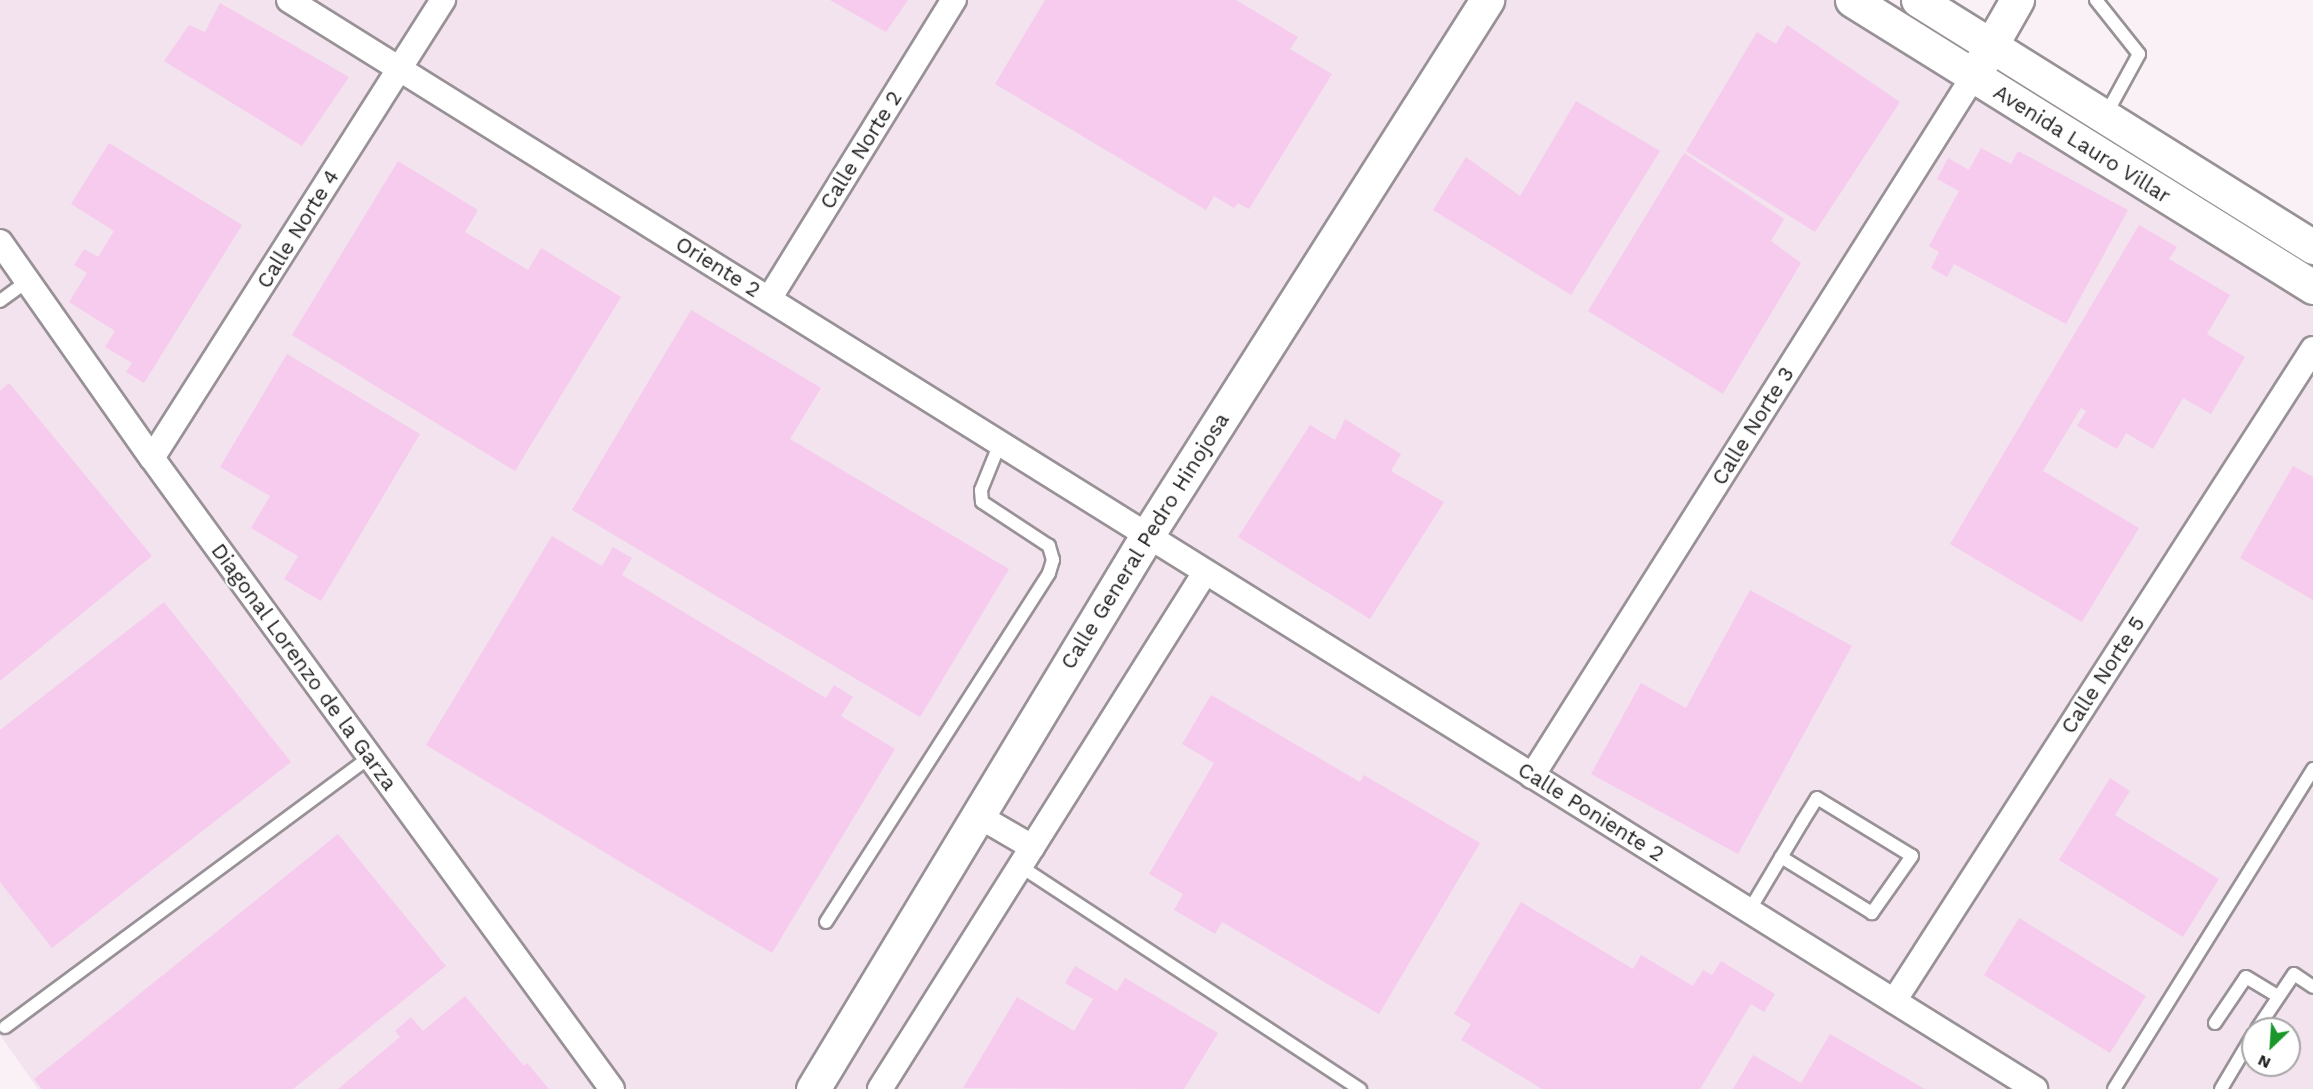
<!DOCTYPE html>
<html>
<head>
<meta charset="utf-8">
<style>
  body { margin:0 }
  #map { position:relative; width:2313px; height:1089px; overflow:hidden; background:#faf1f7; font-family:"Work Sans",sans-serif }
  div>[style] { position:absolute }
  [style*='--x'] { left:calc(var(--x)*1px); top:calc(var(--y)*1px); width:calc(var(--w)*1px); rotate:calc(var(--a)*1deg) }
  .built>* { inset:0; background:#f2e3ee }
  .building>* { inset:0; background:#f7cbed }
  .roads { filter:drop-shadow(2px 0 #989196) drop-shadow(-2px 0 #989196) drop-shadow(0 2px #989196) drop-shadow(0 -2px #989196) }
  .lane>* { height:12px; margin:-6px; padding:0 6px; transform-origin:6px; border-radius:6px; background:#fff }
  .street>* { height:24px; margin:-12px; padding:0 12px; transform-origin:12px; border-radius:12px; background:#fff }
  .secondary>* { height:33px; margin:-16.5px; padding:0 16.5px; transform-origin:16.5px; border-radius:16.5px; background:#fff }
  .primary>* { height:33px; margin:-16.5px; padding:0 16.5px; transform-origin:16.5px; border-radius:16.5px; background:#fff }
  span { translate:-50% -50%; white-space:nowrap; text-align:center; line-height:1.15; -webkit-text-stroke:5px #fff; paint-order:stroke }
  .street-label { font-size:21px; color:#201d1f }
  .north { position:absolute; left:2241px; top:1017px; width:60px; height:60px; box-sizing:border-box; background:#fff; border:2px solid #a6a5a5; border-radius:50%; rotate:205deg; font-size:16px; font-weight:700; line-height:24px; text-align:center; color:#201d1f }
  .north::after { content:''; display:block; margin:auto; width:21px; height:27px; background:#19972a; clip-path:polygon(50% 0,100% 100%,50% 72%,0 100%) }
</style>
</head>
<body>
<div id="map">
  <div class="built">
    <i style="clip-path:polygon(evenodd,0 0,1841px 0,2313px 300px,2313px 1089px,38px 1089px,0 1035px,0 0,2253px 1029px,2289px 1029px,2289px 1065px,2253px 1065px,2253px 1029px)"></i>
  </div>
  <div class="building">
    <i style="clip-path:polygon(830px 0,908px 0,886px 32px)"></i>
    <i style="clip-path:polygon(1045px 0,1236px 0,1298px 37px,1290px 49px,1332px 74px,1249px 209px,1238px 203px,1234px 208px,1214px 196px,1206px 210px,995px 84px)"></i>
    <i style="clip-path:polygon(220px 3px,349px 77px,302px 146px,164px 61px,189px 25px,205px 32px)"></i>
    <i style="clip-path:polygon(1787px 25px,1900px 102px,1815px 232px,1686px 151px,1757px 32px,1776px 44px)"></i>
    <i style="clip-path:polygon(1576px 101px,1660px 151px,1571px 295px,1433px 210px,1466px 157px,1520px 196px)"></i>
    <i style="clip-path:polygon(109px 143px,242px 225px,144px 383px,126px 372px,132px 363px,105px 347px,115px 331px,69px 302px,87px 273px,74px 265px,84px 249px,98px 257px,114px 231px,71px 204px)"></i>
    <i style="clip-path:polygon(1981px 148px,2011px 164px,2018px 151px,2128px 210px,2066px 324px,1954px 264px,1947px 277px,1931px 268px,1939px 252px,1929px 246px,1959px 191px,1937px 179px,1948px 158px,1969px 170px)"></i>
    <i style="clip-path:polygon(1684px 153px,1784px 219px,1771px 241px,1801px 263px,1723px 394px,1588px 311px)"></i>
    <i style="clip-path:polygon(398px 161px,478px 210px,465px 232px,528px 270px,541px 248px,621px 297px,515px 471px,292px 335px)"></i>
    <i style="clip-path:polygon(2139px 225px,2177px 247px,2169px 259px,2230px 295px,2207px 334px,2245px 357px,2211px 414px,2183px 398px,2153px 449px,2126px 433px,2117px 449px,2077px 426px,2086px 411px,2081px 408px,2043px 471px,2139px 528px,2082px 622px,1950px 544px)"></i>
    <i style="clip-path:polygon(691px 310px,821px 388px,790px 439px,1009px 569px,920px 717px,572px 510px)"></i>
    <i style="clip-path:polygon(287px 354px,420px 434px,321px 601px,284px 579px,298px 556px,251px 528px,270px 496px,220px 467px)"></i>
    <i style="clip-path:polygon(9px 383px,152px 556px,0 681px,0 391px)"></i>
    <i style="clip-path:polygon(1345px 419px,1401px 454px,1391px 471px,1444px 502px,1370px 619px,1238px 537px,1310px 425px,1335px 440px)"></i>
    <i style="clip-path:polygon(2293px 466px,2313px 477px,2313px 600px,2240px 558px)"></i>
    <i style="clip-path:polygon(552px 536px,602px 566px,613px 547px,632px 558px,622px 575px,826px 698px,834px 685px,853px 697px,841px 716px,895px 749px,772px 953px,426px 745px)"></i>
    <i style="clip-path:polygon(1750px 590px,1852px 646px,1738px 854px,1591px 774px,1641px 683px,1686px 708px)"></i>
    <i style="clip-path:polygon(164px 602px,291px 762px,52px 948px,0 882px,0 730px)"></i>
    <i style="clip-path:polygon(1211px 695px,1360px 782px,1364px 775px,1480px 843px,1379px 1014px,1222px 922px,1215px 934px,1174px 910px,1183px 894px,1149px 874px,1214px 763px,1182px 744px)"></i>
    <i style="clip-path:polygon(2110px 778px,2130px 791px,2115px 815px,2219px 879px,2183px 937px,2059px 860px)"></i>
    <i style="clip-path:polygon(338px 834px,446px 966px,293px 1089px,42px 1089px,34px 1079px)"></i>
    <i style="clip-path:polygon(1521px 902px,1633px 969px,1641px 955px,1693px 986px,1703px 970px,1712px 975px,1721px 961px,1775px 994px,1764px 1012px,1751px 1004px,1700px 1089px,1542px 1089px,1461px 1040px,1471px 1024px,1454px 1014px)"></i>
    <i style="clip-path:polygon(2019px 918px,2146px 996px,2110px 1053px,1984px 975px)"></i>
    <i style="clip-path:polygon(1075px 966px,1117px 991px,1125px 978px,1218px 1033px,1184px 1089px,963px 1088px,1017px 997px,1074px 1031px,1093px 999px,1065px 983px)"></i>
    <i style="clip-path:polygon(465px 996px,524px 1066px,527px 1063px,549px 1089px,338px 1089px,400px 1037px,395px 1031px,411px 1017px,423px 1031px)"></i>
    <i style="clip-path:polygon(1830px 1034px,1925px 1089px,1733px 1089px,1753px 1055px,1801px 1083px)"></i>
  </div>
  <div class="roads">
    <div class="lane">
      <i style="--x:2096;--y:0;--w:69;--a:51.5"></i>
      <i style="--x:2139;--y:54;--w:71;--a:118.7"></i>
      <i style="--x:0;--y:301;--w:32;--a:-36"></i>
      <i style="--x:1020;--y:866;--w:407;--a:33.3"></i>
      <i style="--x:1749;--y:911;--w:104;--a:-59.2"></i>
      <i style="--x:1802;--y:822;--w:28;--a:-58"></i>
      <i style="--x:1817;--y:798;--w:111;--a:31.4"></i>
      <i style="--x:1912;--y:856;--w:70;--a:125.1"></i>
      <i style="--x:1872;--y:913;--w:107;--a:-148.4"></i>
      <i style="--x:826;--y:922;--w:414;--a:-57.4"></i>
      <i style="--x:1049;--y:573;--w:14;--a:-73"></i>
      <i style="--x:1053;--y:560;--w:15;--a:-106"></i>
      <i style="--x:1049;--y:546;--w:80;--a:-146.7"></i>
      <i style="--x:982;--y:502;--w:12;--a:-95"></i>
      <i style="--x:981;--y:490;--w:51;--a:-68"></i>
      <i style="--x:2215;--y:1023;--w:55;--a:-56"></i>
      <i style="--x:2246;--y:977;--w:37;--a:31"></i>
      <i style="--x:5;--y:1027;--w:453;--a:-36.5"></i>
      <i style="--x:2257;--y:1029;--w:66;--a:-56.1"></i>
      <i style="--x:2294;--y:974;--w:23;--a:34"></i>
      <i style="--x:2114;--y:1089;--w:377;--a:-58.1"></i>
      <i style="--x:2221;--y:1089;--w:63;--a:-59.3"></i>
    </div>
    <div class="street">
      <i style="--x:289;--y:0;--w:2058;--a:31.95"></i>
      <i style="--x:0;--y:242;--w:264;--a:54.9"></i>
      <i style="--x:152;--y:458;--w:781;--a:53.91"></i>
      <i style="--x:769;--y:299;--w:352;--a:-58.3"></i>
      <i style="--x:152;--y:458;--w:543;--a:-57.57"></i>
      <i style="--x:1532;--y:776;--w:826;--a:-57.75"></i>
      <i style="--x:977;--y:815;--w:64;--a:30.2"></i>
      <i style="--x:1894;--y:1001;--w:775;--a:-57.27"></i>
      <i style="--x:880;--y:1089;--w:608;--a:-57.82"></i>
    </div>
    <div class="secondary">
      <i style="--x:1973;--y:77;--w:89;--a:-60.3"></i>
      <i style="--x:813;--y:1089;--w:648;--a:-58.88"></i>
      <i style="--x:1148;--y:534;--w:633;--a:-57.59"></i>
    </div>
    <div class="primary">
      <i style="--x:1852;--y:0;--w:543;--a:31.9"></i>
      <i style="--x:1918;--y:0;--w:466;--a:32"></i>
    </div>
  </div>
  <div class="street-label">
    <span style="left:2082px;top:144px;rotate:32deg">Avenida Lauro Villar</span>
    <span style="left:861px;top:150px;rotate:-58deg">Calle Norte 2</span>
    <span style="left:298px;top:229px;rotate:-58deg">Calle Norte 4</span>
    <span style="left:718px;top:267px;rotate:32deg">Oriente 2</span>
    <span style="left:1753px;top:426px;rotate:-58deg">Calle Norte 3</span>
    <span style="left:1145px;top:541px;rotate:-58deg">Calle General Pedro Hinojosa</span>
    <span style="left:304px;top:667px;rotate:54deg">Diagonal Lorenzo de la Garza</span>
    <span style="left:2103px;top:675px;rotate:-57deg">Calle Norte 5</span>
    <span style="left:1591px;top:812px;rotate:32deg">Calle Poniente 2</span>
  </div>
  <div class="north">N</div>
</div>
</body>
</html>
